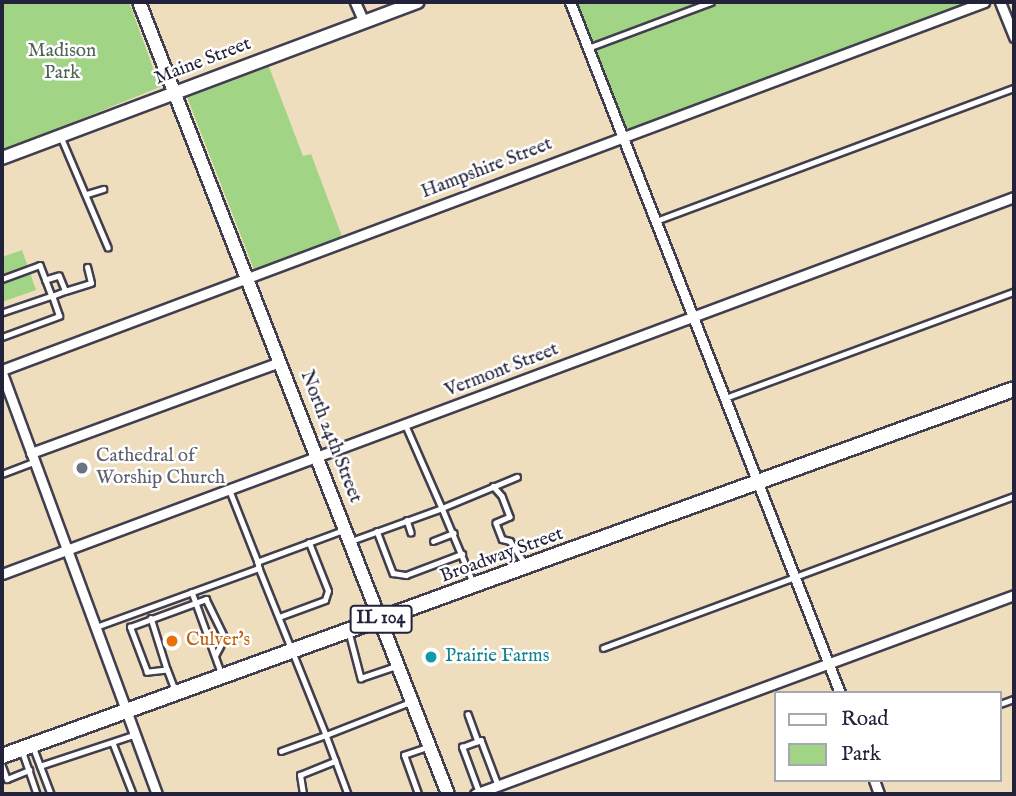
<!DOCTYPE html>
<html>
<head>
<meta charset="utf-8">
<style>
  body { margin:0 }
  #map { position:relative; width:1016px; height:796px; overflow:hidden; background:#eedebe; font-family:"IM FELL English",serif }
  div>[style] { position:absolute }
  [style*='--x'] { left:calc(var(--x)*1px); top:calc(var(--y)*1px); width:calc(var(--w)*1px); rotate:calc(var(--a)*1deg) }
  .green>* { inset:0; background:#a1d585 }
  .roads { filter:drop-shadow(2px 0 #413e4f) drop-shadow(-2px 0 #413e4f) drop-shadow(0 2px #413e4f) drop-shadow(0 -2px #413e4f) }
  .service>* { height:4.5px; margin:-2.25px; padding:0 2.25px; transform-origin:2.25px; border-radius:2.25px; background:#fff }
  .minor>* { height:9px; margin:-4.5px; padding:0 4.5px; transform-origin:4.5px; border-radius:4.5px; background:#fff }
  .tertiary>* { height:12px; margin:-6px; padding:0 6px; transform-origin:6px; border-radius:6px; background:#fff }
  .secondary>* { height:12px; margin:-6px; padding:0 6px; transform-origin:6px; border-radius:6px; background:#fff }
  .primary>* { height:14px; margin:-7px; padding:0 7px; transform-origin:7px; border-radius:7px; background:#fff }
  .dots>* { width:19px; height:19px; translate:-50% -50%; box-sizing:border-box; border:4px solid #fff; border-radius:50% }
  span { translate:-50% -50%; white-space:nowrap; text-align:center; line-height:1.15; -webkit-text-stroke:5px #fff; paint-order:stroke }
  .shield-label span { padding:2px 5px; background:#fff; border:2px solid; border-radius:5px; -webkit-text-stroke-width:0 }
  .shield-label { font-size:18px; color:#22223b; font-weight:700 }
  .park-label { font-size:19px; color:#4e6155 }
  .street-label { font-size:19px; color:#22223b }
  .worship-label { font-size:19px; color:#5b616d }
  .left { translate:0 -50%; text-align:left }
  .food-label { font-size:19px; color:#c56008 }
  .culture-label { font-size:19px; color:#0d838f }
  .frame { position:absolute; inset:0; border:4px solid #22223b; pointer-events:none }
  .legend { position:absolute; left:774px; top:691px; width:228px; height:91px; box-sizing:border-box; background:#fff; border:2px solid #a7a7b1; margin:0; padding:9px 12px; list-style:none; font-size:21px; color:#22223b }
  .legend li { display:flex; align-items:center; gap:14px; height:35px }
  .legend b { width:35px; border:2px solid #a7a7b1 }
</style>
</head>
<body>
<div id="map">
  <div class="green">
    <i style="clip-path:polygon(2px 2px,129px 2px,160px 87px,2px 151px)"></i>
    <i style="clip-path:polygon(575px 2px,971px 2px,626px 131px)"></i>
    <i style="clip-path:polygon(269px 67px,303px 156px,311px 154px,343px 239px,255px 272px,187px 97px)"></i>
    <i style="clip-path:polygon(22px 250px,36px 290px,2px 302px,2px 257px)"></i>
  </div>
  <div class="roads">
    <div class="service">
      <i style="--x:588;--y:48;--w:131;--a:-20.5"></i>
      <i style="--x:61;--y:137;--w:120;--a:66.9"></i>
      <i style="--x:87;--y:194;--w:17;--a:-17"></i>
      <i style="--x:656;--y:221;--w:382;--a:-20.4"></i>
      <i style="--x:2;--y:279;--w:40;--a:-20.2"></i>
      <i style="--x:40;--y:265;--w:33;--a:69"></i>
      <i style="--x:52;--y:296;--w:53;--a:161.2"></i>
      <i style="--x:65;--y:291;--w:27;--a:-17"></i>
      <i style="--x:91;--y:283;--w:16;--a:-104"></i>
      <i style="--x:2;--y:337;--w:61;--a:-20.2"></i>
      <i style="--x:59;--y:316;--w:21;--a:-109"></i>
      <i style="--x:52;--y:296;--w:14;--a:-21"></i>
      <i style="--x:65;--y:291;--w:16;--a:-112"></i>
      <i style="--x:59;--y:276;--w:14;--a:163"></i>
      <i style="--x:728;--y:397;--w:305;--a:-20.2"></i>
      <i style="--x:406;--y:426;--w:90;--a:66.3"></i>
      <i style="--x:442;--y:508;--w:81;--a:-22.5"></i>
      <i style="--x:2;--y:474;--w:34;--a:-21"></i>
      <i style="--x:493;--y:486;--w:13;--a:48"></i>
      <i style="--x:502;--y:496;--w:22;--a:69"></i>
      <i style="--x:510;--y:517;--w:15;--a:157"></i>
      <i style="--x:496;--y:523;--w:17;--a:69"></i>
      <i style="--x:502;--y:539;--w:8;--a:14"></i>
      <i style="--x:510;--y:541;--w:27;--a:56"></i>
      <i style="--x:230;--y:491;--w:76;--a:68.5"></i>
      <i style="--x:407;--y:520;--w:13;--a:72"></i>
      <i style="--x:345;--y:530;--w:93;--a:159.8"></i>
      <i style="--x:258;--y:562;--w:6;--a:81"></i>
      <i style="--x:259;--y:568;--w:180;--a:68.1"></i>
      <i style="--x:326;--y:735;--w:90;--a:-21.4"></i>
      <i style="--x:377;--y:531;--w:45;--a:69.1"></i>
      <i style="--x:393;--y:573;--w:13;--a:9"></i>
      <i style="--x:406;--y:575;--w:60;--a:-20.6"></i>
      <i style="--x:351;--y:541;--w:97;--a:-19.9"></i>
      <i style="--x:442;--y:508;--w:80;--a:67.3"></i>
      <i style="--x:433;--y:541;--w:22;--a:-21"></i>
      <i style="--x:192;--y:592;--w:85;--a:70.1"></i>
      <i style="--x:279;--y:617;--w:49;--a:-20.3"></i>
      <i style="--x:325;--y:600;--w:9;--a:-72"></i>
      <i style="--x:328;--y:591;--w:52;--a:-111.6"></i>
      <i style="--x:151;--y:618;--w:53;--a:72.6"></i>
      <i style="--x:96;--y:627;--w:173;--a:-19.9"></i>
      <i style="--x:349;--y:632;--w:48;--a:75.4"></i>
      <i style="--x:361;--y:678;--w:37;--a:-19"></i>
      <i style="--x:603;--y:648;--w:438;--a:-20.3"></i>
      <i style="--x:175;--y:691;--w:22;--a:-111"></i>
      <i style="--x:167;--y:670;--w:20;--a:174"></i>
      <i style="--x:147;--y:672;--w:48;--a:-110.7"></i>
      <i style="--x:130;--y:627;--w:81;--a:-20.2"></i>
      <i style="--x:206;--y:599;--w:43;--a:64"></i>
      <i style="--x:225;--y:638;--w:19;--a:118"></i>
      <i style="--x:1000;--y:704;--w:15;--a:-20"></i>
      <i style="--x:468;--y:714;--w:29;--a:70"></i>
      <i style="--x:113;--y:743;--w:55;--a:68.6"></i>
      <i style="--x:34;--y:749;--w:48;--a:69.3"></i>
      <i style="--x:281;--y:751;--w:48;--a:-19.6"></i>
      <i style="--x:326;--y:735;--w:63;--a:69.6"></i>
      <i style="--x:23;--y:753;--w:43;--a:71.1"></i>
      <i style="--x:2;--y:765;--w:15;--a:70"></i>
      <i style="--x:7;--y:779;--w:24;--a:-22"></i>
      <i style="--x:40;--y:766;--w:99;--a:-18.3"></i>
      <i style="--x:479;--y:793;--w:49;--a:-110.3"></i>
      <i style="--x:462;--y:747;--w:20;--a:-20"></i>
      <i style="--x:481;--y:740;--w:48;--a:69.3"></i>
      <i style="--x:303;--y:794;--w:19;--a:-99"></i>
      <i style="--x:300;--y:775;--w:38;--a:-22"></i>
      <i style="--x:418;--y:794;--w:41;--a:-109.7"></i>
      <i style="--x:404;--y:755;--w:24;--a:-19"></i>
    </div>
    <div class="minor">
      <i style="--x:355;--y:2;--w:22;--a:66"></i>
      <i style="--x:570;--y:2;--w:742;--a:68.66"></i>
      <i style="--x:1000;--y:2;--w:38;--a:68"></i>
      <i style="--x:2;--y:370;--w:1049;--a:-20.54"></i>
      <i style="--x:2;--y:373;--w:449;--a:69.8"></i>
      <i style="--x:31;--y:453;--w:265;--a:-20.1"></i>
      <i style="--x:2;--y:574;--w:1080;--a:-20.43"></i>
      <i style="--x:874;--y:780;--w:15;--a:70"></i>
      <i style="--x:475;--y:794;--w:575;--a:-20.26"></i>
    </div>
    <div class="tertiary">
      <i style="--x:2;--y:158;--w:444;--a:-20.6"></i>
    </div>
    <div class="secondary">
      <i style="--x:139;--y:2;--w:850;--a:68.69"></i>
    </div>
    <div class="primary">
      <i style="--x:2;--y:756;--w:1076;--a:-19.93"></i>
    </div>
  </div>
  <div class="dots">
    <i style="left:82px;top:468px;background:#6b7280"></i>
    <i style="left:172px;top:641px;background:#e8710a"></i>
    <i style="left:431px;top:657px;background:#0f9aa8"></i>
  </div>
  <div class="shield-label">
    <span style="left:381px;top:619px">IL 104</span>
  </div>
  <div class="park-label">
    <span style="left:62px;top:63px">Madison<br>Park</span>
  </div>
  <div class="street-label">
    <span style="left:203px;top:62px;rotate:-21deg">Maine Street</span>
    <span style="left:487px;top:169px;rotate:-21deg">Hampshire Street</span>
    <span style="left:502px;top:371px;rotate:-21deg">Vermont Street</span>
    <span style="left:330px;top:437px;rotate:69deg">North 24th Street</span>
    <span style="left:502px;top:556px;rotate:-20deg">Broadway Street</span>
  </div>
  <div class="worship-label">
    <span class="left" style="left:96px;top:468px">Cathedral of<br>Worship Church</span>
  </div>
  <div class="food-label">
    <span class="left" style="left:186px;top:641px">Culver's</span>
  </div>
  <div class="culture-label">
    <span class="left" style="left:445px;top:657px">Prairie Farms</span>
  </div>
  <div class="frame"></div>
  <ul class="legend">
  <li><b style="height:9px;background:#fff"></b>Road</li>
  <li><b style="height:19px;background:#a1d585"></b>Park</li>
  </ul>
</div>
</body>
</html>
